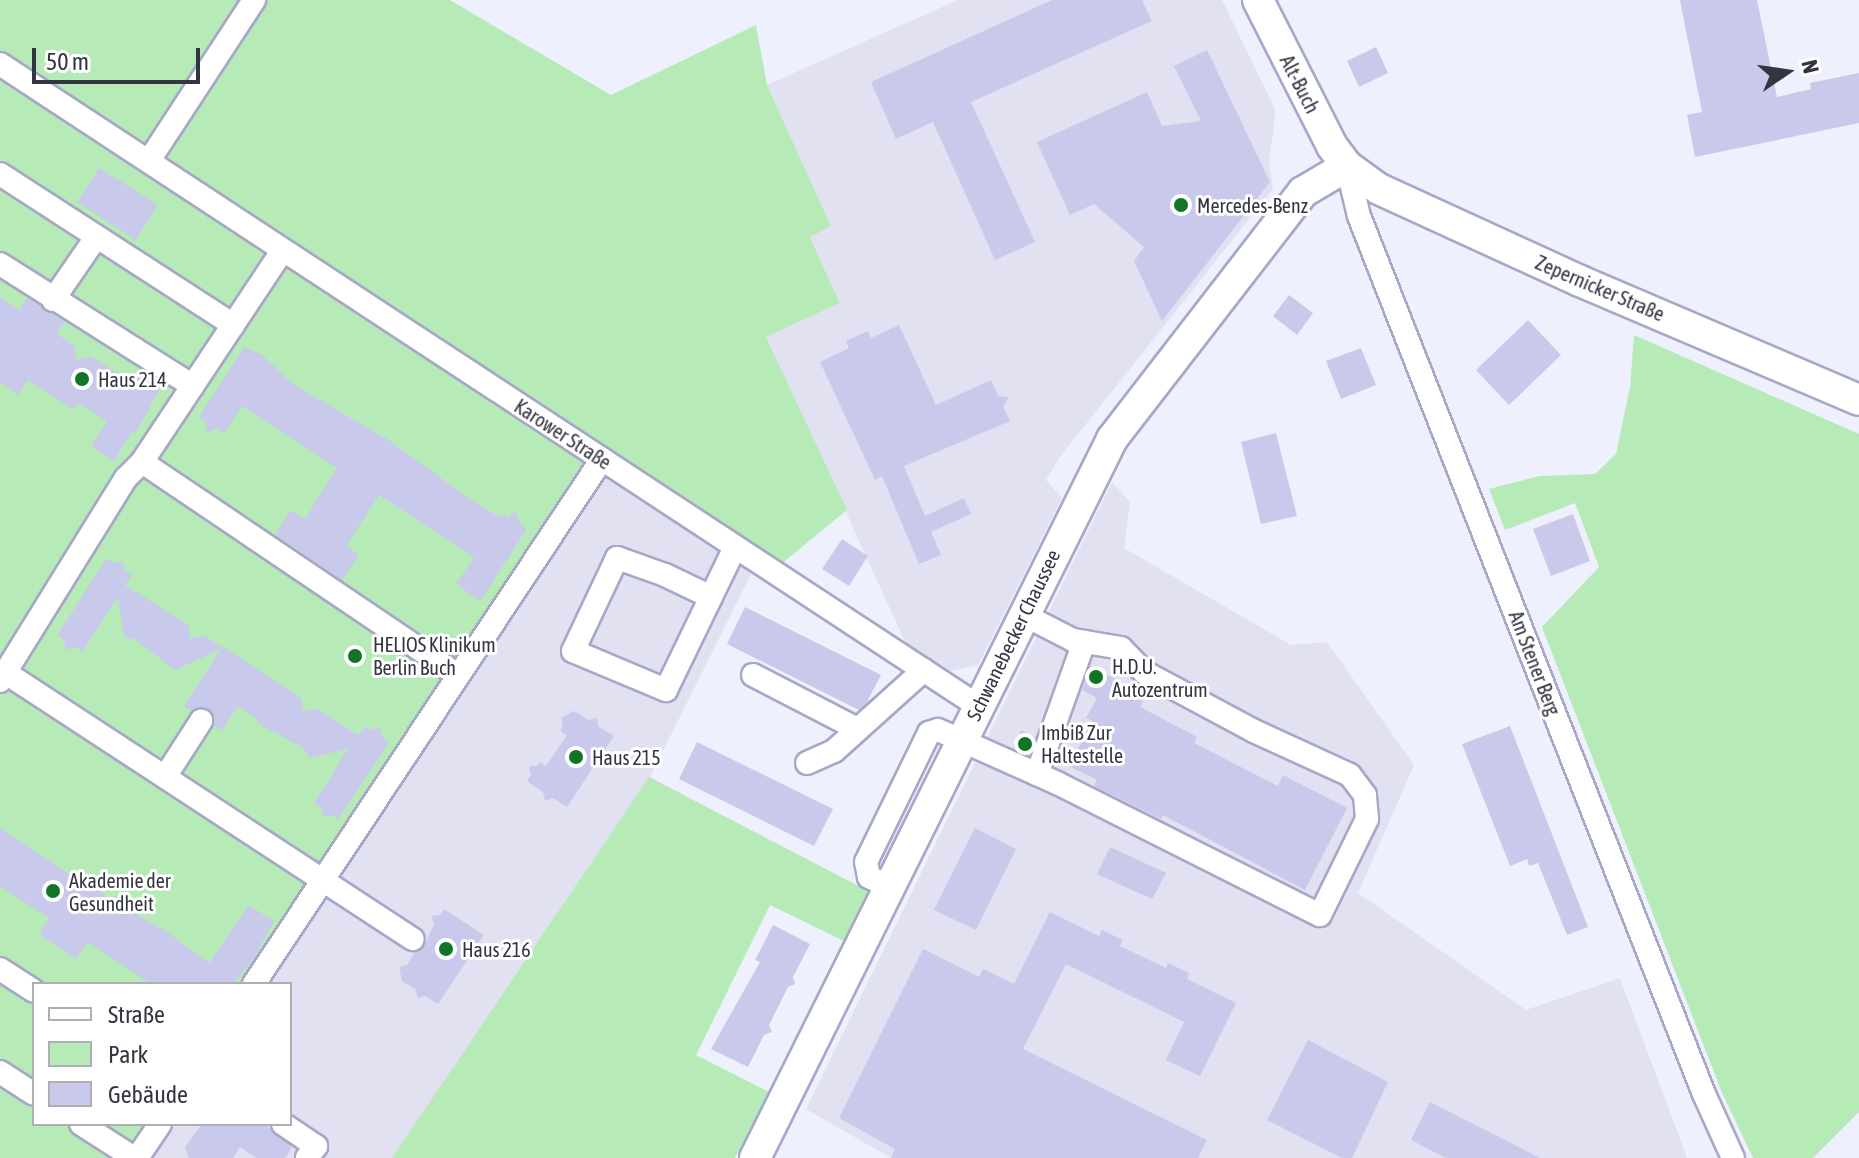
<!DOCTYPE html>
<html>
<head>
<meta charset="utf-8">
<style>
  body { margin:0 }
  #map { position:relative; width:1859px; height:1158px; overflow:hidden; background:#eff0fe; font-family:"Asap Condensed",sans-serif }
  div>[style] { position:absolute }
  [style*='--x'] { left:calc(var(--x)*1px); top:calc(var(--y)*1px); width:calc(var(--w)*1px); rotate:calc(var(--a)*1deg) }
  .built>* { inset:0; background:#e1e1f2 }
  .green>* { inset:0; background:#b6ebb8 }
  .building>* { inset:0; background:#c9c9eb }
  .roads { filter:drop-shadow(2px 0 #a7a7c8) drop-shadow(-2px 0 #a7a7c8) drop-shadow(0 2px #a7a7c8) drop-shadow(0 -2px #a7a7c8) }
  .minor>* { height:22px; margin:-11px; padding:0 11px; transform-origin:11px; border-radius:11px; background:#fff }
  .major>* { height:30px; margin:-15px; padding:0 15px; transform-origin:15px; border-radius:15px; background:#fff }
  .dots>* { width:22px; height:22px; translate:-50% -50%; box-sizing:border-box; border:4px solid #fff; border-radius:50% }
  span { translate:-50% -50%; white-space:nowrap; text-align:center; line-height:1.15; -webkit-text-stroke:6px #fff; paint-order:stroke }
  .street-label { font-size:20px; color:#353542 }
  .poi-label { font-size:20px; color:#353542 }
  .left { translate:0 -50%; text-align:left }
  .legend { position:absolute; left:32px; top:982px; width:260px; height:144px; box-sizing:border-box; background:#fff; border:2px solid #aeaeb3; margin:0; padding:10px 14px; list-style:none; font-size:24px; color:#353542 }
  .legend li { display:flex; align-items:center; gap:16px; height:40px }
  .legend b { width:40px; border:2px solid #aeaeb3 }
  .north { position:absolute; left:1747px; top:32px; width:80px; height:80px; -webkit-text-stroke:6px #fff; paint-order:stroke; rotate:77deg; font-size:22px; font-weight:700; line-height:32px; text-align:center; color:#353542 }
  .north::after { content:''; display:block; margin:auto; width:28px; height:36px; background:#353542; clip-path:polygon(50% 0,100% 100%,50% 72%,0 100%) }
  .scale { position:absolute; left:32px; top:48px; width:168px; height:36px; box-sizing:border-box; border:4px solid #353542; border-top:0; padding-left:10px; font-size:24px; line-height:28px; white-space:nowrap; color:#353542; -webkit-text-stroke:6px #fff; paint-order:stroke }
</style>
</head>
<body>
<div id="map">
  <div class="built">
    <i style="clip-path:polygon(958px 0,1222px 0,1275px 109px,1274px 127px,1269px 160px,1273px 189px,1062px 454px,1046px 480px,1062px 498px,978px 665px,951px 671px,907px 646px,766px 337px,840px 303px,810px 236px,831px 226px,767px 85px)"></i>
    <i style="clip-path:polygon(evenodd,0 23px,769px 538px,650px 777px,769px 841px,612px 1158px,0 1158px,0 23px,34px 984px,290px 984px,290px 1124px,34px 1124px,34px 984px)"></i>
    <i style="clip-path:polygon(1112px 482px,1130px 502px,1124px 548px,1291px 645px,1327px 642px,1414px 765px,1358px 893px,1526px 1010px,1620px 978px,1687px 1158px,891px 1158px,806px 1109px)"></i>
  </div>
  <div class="green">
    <i style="clip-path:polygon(0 0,450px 0,611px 95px,756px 25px,767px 85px,831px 226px,810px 237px,840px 303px,766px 337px,847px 510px,780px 565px,616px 460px,259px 984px,34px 984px,34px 1124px,164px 1124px,141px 1158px,0 1158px)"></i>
    <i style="clip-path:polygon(1634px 335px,1859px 434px,1859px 1112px,1813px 1158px,1753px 1158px,1722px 1093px,1542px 627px,1599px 567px,1575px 503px,1505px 530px,1489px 489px,1540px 476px,1595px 474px,1616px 454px,1630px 387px)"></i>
    <i style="clip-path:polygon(649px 777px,872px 893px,848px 943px,770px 905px,696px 1055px,769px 1092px,735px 1158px,392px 1158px)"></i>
  </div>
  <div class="building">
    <i style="clip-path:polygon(1052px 0,1142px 0,1152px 21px,971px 102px,1035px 242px,995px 260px,933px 122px,896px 139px,871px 82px)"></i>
    <i style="clip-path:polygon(1680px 0,1757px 0,1777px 97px,1811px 89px,1810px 83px,1859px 73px,1859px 123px,1695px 157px,1687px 115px,1702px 112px)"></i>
    <i style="clip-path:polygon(1376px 47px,1388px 73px,1359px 87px,1347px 61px)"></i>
    <i style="clip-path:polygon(1207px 50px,1270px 182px,1162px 321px,1134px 261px,1144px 247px,1094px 204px,1070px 215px,1037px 142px,1147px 92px,1162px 126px,1201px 121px,1174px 66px)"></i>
    <i style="clip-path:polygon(99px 168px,158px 205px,136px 240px,77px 202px)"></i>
    <i style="clip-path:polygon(1289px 295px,1313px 313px,1297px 335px,1273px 316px)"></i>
    <i style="clip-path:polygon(0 297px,19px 310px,27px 298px,65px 322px,57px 334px,75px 346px,76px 360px,91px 356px,132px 383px,137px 374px,160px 389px,135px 434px,132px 432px,114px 461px,91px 446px,107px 421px,78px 403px,74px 410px,28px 380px,18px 395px,0 382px)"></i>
    <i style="clip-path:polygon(1528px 320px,1561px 355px,1509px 405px,1476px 370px)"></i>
    <i style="clip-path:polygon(899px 325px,936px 405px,991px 380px,998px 396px,1009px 397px,1003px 406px,1010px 421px,904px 466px,925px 516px,964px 498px,971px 514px,931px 532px,941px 555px,919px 564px,882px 476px,875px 480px,820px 362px,849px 348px,846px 341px,868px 331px,871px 338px)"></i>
    <i style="clip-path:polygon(244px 347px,262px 355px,293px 384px,390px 441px,471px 500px,500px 517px,502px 514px,509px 518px,515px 510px,521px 525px,527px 529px,480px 601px,456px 584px,474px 557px,379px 495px,346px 546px,359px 554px,342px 580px,275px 534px,291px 510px,305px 519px,337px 468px,242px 406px,224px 433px,216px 428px,206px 433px,206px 422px,199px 417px)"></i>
    <i style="clip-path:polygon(1361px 348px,1376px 385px,1341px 399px,1326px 361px)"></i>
    <i style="clip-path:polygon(1276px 433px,1297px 516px,1261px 524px,1241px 442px)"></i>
    <i style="clip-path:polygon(1573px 514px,1590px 561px,1551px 576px,1533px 529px)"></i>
    <i style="clip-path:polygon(842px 539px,868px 556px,849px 586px,822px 569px)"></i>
    <i style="clip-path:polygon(107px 558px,114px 563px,123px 561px,124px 570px,132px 575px,125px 585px,189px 626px,190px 639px,203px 635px,238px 656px,302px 699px,303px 712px,316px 708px,358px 735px,365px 726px,372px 730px,380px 727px,381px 736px,389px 742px,339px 819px,333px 815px,323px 817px,321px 807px,314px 803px,348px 749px,310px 758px,302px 747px,259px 724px,257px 719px,238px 706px,222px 731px,214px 725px,209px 710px,201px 707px,192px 711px,184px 706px,221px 649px,175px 670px,136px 640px,124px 637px,118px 597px,82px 652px,75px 647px,66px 650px,64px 640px,57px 635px)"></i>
    <i style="clip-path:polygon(745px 607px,881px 675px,866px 704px,859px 710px,727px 644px)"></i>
    <i style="clip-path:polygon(1090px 666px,1146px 695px,1140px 707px,1197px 737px,1194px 743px,1278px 786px,1283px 775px,1347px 808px,1305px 890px,1163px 815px,1161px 819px,1094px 786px,1097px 780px,1069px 766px,1092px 721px,1086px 718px,1097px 698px,1082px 690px)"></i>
    <i style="clip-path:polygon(574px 711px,589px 720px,597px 718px,598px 726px,614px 736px,567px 807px,553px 798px,545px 801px,543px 792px,527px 781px,531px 775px,529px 766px,537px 766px,540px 762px,546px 766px,567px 735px,560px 731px,563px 726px,561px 718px)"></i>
    <i style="clip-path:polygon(1510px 726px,1588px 927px,1567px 935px,1538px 863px,1529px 866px,1527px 859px,1510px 866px,1462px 744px)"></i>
    <i style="clip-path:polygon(1021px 730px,1035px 737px,1029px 755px,1013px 748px)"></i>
    <i style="clip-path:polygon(697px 742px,833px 809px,814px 846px,679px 779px)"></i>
    <i style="clip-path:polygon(0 828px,74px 877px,90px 884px,100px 882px,100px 891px,113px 901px,167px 932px,209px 963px,249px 905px,274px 921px,254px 958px,233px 984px,151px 984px,88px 942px,76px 959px,39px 934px,49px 918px,0 886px)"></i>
    <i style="clip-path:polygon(975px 828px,1016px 849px,976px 930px,934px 910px)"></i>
    <i style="clip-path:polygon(1110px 847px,1166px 873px,1152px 899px,1097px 874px)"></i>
    <i style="clip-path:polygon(444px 909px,484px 935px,438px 1004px,425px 996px,418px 998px,415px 989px,402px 981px,399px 967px,407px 965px,415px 952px,424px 947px,434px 924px,431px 916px,440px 915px)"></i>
    <i style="clip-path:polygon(1050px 912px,1099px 936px,1102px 930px,1123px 940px,1120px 946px,1166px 968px,1168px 963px,1189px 973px,1187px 979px,1236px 1003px,1200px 1076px,1166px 1060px,1184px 1022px,1066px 964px,1023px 1049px,1207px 1140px,1198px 1158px,891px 1158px,895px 1149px,839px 1118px,923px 949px,979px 977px,983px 969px,1014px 984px)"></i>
    <i style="clip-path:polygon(773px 925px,810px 944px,793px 977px,795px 984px,788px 987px,769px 1025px,772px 1032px,764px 1035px,748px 1067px,711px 1049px,760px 962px,755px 960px)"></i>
    <i style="clip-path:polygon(1308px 1040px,1388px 1082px,1352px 1158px,1342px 1158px,1267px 1120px)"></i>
    <i style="clip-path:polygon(1430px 1102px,1540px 1158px,1446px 1158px,1411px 1140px)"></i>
    <i style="clip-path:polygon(202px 1124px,265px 1124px,292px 1147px,285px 1158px,256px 1158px,240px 1147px,233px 1158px,189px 1158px,185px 1147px)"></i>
  </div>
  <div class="roads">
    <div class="minor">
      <i style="--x:0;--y:64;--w:1170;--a:33.28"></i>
      <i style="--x:150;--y:159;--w:190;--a:-56.8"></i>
      <i style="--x:1347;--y:166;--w:51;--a:76.5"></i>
      <i style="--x:1359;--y:216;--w:943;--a:68.55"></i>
      <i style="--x:1704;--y:1094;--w:70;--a:65.6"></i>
      <i style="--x:0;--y:174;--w:278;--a:32.9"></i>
      <i style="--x:0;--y:264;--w:228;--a:32.3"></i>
      <i style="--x:53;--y:300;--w:74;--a:-55.5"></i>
      <i style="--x:142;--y:462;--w:381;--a:34"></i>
      <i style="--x:711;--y:597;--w:51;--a:-154.4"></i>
      <i style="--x:665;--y:575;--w:51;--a:-160.5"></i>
      <i style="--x:617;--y:558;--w:103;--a:115.3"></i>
      <i style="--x:573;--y:651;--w:101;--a:22.8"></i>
      <i style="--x:666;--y:690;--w:159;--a:-64.2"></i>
      <i style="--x:6;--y:673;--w:486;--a:33.2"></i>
      <i style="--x:753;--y:675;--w:117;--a:27.4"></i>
      <i style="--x:0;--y:681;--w:239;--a:-58.2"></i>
      <i style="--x:126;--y:478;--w:23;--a:-45"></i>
      <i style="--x:142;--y:462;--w:253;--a:-56.4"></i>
      <i style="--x:807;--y:763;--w:30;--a:-24"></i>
      <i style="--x:834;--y:751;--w:121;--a:-42"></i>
      <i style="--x:1037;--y:774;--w:140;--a:-70.4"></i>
      <i style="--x:165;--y:777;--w:67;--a:-57.3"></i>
      <i style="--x:888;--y:886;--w:21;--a:-155"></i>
      <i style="--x:869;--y:877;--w:15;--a:-101"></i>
      <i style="--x:866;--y:862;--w:144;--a:-64"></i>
      <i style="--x:929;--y:733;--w:9;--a:-18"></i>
      <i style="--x:938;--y:730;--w:130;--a:24"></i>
      <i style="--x:1057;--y:783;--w:294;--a:26.7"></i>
      <i style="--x:1320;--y:915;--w:107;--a:-63.9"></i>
      <i style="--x:1367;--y:819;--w:24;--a:-95"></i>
      <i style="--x:1365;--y:795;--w:25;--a:-127"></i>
      <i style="--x:1350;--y:775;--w:106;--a:-155.4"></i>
      <i style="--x:1254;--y:731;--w:125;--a:-151.8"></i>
      <i style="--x:1144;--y:672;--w:33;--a:-134"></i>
      <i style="--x:1121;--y:648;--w:49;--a:-170.5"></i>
      <i style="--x:1073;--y:640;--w:55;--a:-153"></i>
      <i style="--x:0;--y:969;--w:40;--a:32.9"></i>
      <i style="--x:254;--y:984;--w:630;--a:-56.46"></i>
      <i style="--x:0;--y:1072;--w:40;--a:32.9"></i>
      <i style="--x:81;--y:1124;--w:63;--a:32.7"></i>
      <i style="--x:283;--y:1124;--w:40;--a:34"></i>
      <i style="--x:316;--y:1146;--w:15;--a:127"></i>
      <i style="--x:137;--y:1158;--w:41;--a:-55.9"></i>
    </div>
    <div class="major">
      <i style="--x:1258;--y:0;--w:164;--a:63.1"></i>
      <i style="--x:1332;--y:146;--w:25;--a:53"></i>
      <i style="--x:1347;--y:166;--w:39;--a:36"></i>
      <i style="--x:1379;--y:189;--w:221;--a:24.6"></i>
      <i style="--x:1580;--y:281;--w:303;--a:23.1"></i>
      <i style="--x:755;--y:1158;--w:803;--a:-63.59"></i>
      <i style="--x:1112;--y:439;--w:312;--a:-52.3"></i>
      <i style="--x:1303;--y:192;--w:51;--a:-30.6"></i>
    </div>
  </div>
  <div class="dots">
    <i style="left:1181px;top:205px;background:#107526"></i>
    <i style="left:82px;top:379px;background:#107526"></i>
    <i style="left:355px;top:656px;background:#107526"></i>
    <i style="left:1096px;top:677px;background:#107526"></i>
    <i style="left:1025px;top:744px;background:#107526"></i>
    <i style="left:576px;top:757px;background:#107526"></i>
    <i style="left:53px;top:891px;background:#107526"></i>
    <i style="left:446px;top:949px;background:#107526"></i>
  </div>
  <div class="street-label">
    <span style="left:1300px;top:84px;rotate:63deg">Alt-Buch</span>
    <span style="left:1600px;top:288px;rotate:23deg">Zepernicker Straße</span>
    <span style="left:563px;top:434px;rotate:33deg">Karower Straße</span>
    <span style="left:1013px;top:635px;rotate:-64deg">Schwanebecker Chaussee</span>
    <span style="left:1535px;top:663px;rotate:69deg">Am Stener Berg</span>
  </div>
  <div class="poi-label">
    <span class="left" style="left:1197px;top:205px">Mercedes-Benz</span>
    <span class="left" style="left:98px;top:379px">Haus 214</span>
    <span class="left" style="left:373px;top:656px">HELIOS Klinikum<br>Berlin Buch</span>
    <span class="left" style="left:1112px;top:678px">H.D.U.<br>Autozentrum</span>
    <span class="left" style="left:1041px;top:744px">Imbiß Zur<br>Haltestelle</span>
    <span class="left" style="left:592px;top:757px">Haus 215</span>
    <span class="left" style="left:69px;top:892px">Akademie der<br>Gesundheit</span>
    <span class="left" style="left:462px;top:949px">Haus 216</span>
  </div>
  <ul class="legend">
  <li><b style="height:10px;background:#fff"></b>Straße</li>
  <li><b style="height:22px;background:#b6ebb8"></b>Park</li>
  <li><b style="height:22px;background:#c9c9eb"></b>Gebäude</li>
  </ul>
  <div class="north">N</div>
  <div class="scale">50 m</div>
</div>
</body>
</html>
